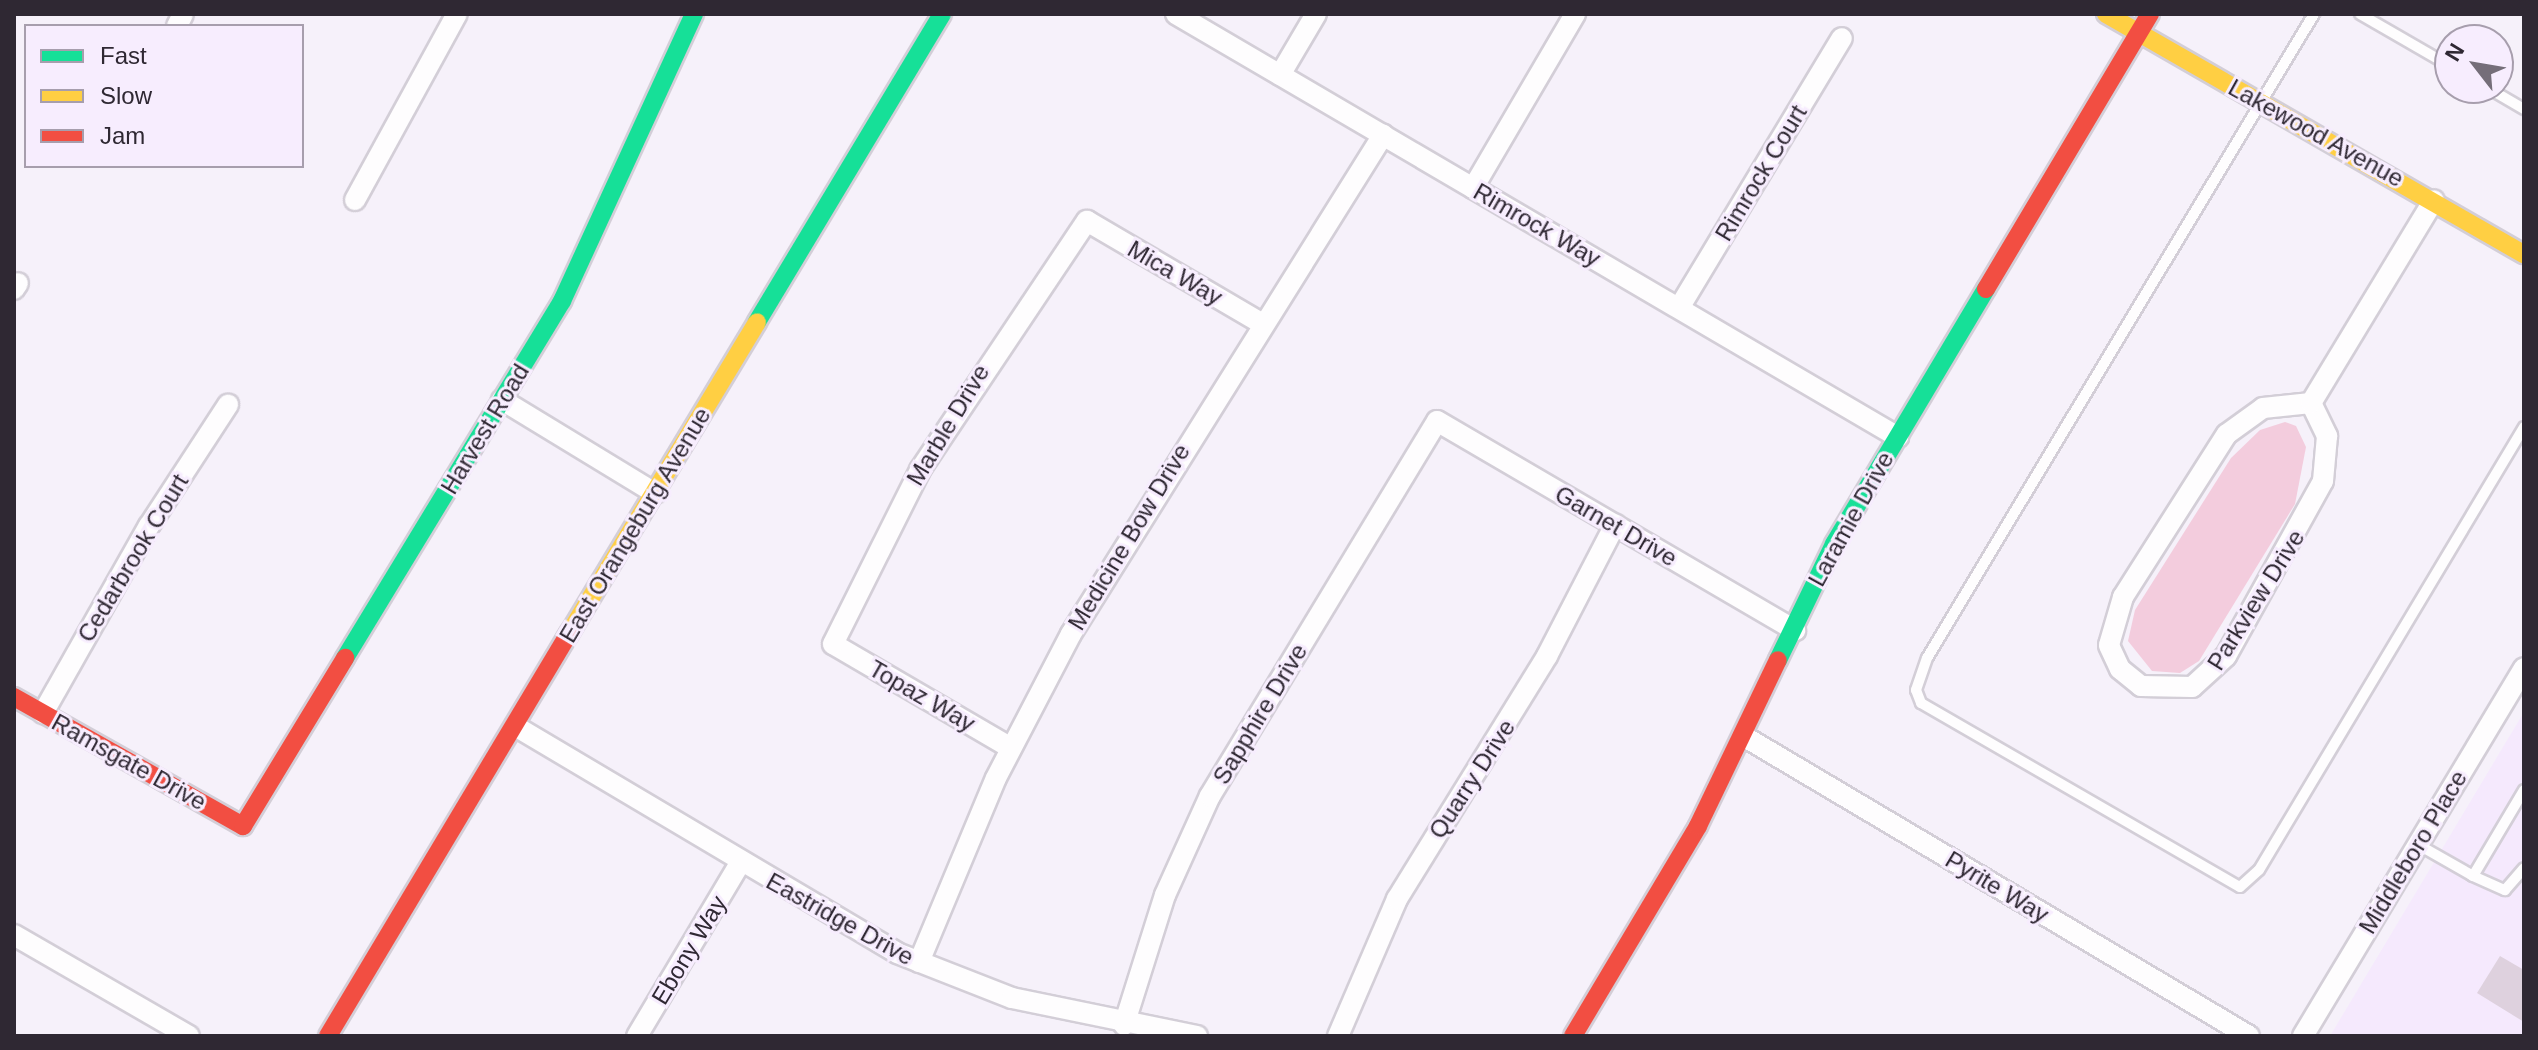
<!DOCTYPE html>
<html>
<head>
<meta charset="utf-8">
<style>
  body { margin:0 }
  #map { position:relative; width:2538px; height:1050px; overflow:hidden; background:#f6f1fa; font-family:Helvetica,sans-serif }
  div>[style] { position:absolute }
  [style*='--x'] { left:calc(var(--x)*1px); top:calc(var(--y)*1px); width:calc(var(--w)*1px); rotate:calc(var(--a)*1deg) }
  .built>* { inset:0; background:#f5e9fd }
  .green>* { inset:0; background:#f3ccdd }
  .building>* { inset:0; background:#ded1de }
  .roads { filter:drop-shadow(2px 0 #d3ced7) drop-shadow(-2px 0 #d3ced7) drop-shadow(0 2px #d3ced7) drop-shadow(0 -2px #d3ced7) }
  .lane>* { height:10px; margin:-5px; padding:0 5px; transform-origin:5px; border-radius:5px; background:#fefdfe }
  .street>* { height:20px; margin:-10px; padding:0 10px; transform-origin:10px; border-radius:10px; background:#fefdfe }
  .fast>* { height:18px; margin:-9px; padding:0 9px; transform-origin:9px; border-radius:9px; background:#16e098 }
  .slow>* { height:18px; margin:-9px; padding:0 9px; transform-origin:9px; border-radius:9px; background:#ffcf43 }
  .jam>* { height:18px; margin:-9px; padding:0 9px; transform-origin:9px; border-radius:9px; background:#f24e42 }
  span { translate:-50% -50%; white-space:nowrap; text-align:center; line-height:1.15; -webkit-text-stroke:6px #f7edfe; paint-order:stroke }
  .street-label { font-size:24px; color:#2f2833 }
  .frame { position:absolute; inset:0; border:16px solid #2f2833; pointer-events:none }
  .legend { position:absolute; left:24px; top:24px; width:280px; height:144px; box-sizing:border-box; background:#f7edfe; border:2px solid #a79ead; margin:0; padding:10px 14px; list-style:none; font-size:24px; color:#2f2833 }
  .legend li { display:flex; align-items:center; gap:16px; height:40px }
  .legend b { width:40px; border:2px solid #a79ead }
  .north { position:absolute; left:2434px; top:24px; width:80px; height:80px; box-sizing:border-box; background:#f7edfe; border:2px solid #a79ead; border-radius:50%; rotate:301deg; font-size:22px; font-weight:700; line-height:32px; text-align:center; color:#2f2833 }
  .north::after { content:''; display:block; margin:auto; width:28px; height:36px; background:#756e79; clip-path:polygon(50% 0,100% 100%,50% 72%,0 100%) }
</style>
</head>
<body>
<div id="map">
  <div class="built">
    <i style="clip-path:polygon(2524px 712px,2524px 1036px,2330px 1036px)"></i>
  </div>
  <div class="green">
    <i style="clip-path:polygon(2285px 422px,2296px 426px,2306px 447px,2295px 504px,2199px 661px,2180px 673px,2152px 671px,2128px 641px,2135px 610px,2231px 458px,2260px 430px)"></i>
  </div>
  <div class="building">
    <i style="clip-path:polygon(2500px 956px,2524px 970px,2524px 1022px,2477px 993px)"></i>
  </div>
  <div class="roads">
    <div class="lane">
      <i style="--x:2314;--y:14;--w:751;--a:121"></i>
      <i style="--x:1927;--y:658;--w:34;--a:109"></i>
      <i style="--x:1916;--y:690;--w:14;--a:69"></i>
      <i style="--x:1921;--y:703;--w:368;--a:30"></i>
      <i style="--x:2240;--y:887;--w:25;--a:-42"></i>
      <i style="--x:2259;--y:870;--w:516;--a:-59.11"></i>
      <i style="--x:2360;--y:14;--w:104;--a:30"></i>
      <i style="--x:2488;--y:88;--w:42;--a:30.3"></i>
      <i style="--x:2417;--y:844;--w:64;--a:29.7"></i>
      <i style="--x:2473;--y:876;--w:100;--a:-59.3"></i>
      <i style="--x:2473;--y:876;--w:35;--a:24"></i>
      <i style="--x:2505;--y:890;--w:29;--a:-49"></i>
    </div>
    <div class="street">
      <i style="--x:1176;--y:14;--w:837;--a:30.36"></i>
      <i style="--x:177;--y:26;--w:13;--a:-63"></i>
      <i style="--x:1280;--y:75;--w:71;--a:-59.5"></i>
      <i style="--x:1473;--y:188;--w:202;--a:-59.6"></i>
      <i style="--x:355;--y:200;--w:212;--a:-61.3"></i>
      <i style="--x:14;--y:289;--w:7;--a:-56"></i>
      <i style="--x:1679;--y:308;--w:315;--a:-58.9"></i>
      <i style="--x:502;--y:400;--w:179;--a:31.3"></i>
      <i style="--x:2311;--y:403;--w:37;--a:64"></i>
      <i style="--x:2327;--y:436;--w:45;--a:95.1"></i>
      <i style="--x:2323;--y:481;--w:200;--a:119"></i>
      <i style="--x:2226;--y:656;--w:46;--a:137.6"></i>
      <i style="--x:2192;--y:687;--w:51;--a:-178.9"></i>
      <i style="--x:2141;--y:686;--w:27;--a:-141"></i>
      <i style="--x:2120;--y:669;--w:26;--a:-115"></i>
      <i style="--x:2109;--y:645;--w:50;--a:-73.7"></i>
      <i style="--x:2123;--y:597;--w:193;--a:-57.5"></i>
      <i style="--x:2227;--y:434;--w:44;--a:-35.8"></i>
      <i style="--x:2263;--y:408;--w:48;--a:-5.9"></i>
      <i style="--x:2311;--y:403;--w:237;--a:-58.8"></i>
      <i style="--x:43;--y:713;--w:215;--a:-60.5"></i>
      <i style="--x:149;--y:526;--w:145;--a:-56.9"></i>
      <i style="--x:515;--y:726;--w:444;--a:30.7"></i>
      <i style="--x:897;--y:953;--w:123;--a:21.4"></i>
      <i style="--x:1012;--y:998;--w:189;--a:11.6"></i>
      <i style="--x:1745;--y:737;--w:586;--a:30.68"></i>
      <i style="--x:1011;--y:748;--w:206;--a:-149.7"></i>
      <i style="--x:833;--y:644;--w:195;--a:-63.4"></i>
      <i style="--x:920;--y:470;--w:300;--a:-56.2"></i>
      <i style="--x:1087;--y:221;--w:205;--a:30.4"></i>
      <i style="--x:14;--y:935;--w:202;--a:30"></i>
      <i style="--x:919;--y:962;--w:199;--a:-67.3"></i>
      <i style="--x:996;--y:778;--w:162;--a:-62.5"></i>
      <i style="--x:1071;--y:634;--w:589;--a:-57.98"></i>
      <i style="--x:1124;--y:1025;--w:136;--a:-72.5"></i>
      <i style="--x:1165;--y:895;--w:109;--a:-65.6"></i>
      <i style="--x:1210;--y:796;--w:438;--a:-58.8"></i>
      <i style="--x:1437;--y:421;--w:415;--a:30.3"></i>
      <i style="--x:637;--y:1036;--w:201;--a:-59.2"></i>
      <i style="--x:1338;--y:1036;--w:149;--a:-66.7"></i>
      <i style="--x:1397;--y:899;--w:286;--a:-58.3"></i>
      <i style="--x:1547;--y:656;--w:148;--a:-62.6"></i>
      <i style="--x:2303;--y:1036;--w:429;--a:-59"></i>
    </div>
    <div class="fast">
      <i style="--x:757;--y:322;--w:359;--a:-59"></i>
      <i style="--x:345;--y:658;--w:418;--a:-58.7"></i>
      <i style="--x:562;--y:301;--w:316;--a:-65.3"></i>
      <i style="--x:1778;--y:660;--w:129;--a:-64.2"></i>
      <i style="--x:1834;--y:544;--w:297;--a:-59.2"></i>
    </div>
    <div class="slow">
      <i style="--x:2106;--y:14;--w:482;--a:29.9"></i>
      <i style="--x:569;--y:634;--w:364;--a:-58.9"></i>
    </div>
    <div class="jam">
      <i style="--x:1986;--y:289;--w:320;--a:-59.2"></i>
      <i style="--x:14;--y:697;--w:263;--a:29.4"></i>
      <i style="--x:243;--y:826;--w:197;--a:-58.7"></i>
      <i style="--x:328;--y:1036;--w:469;--a:-59.1"></i>
      <i style="--x:1573;--y:1036;--w:244;--a:-59.2"></i>
      <i style="--x:1698;--y:826;--w:184;--a:-64.3"></i>
    </div>
  </div>
  <div class="street-label">
    <span style="left:2316px;top:133px;rotate:29deg">Lakewood Avenue</span>
    <span style="left:1761px;top:173px;rotate:-59deg">Rimrock Court</span>
    <span style="left:1537px;top:225px;rotate:30deg">Rimrock Way</span>
    <span style="left:1175px;top:273px;rotate:30deg">Mica Way</span>
    <span style="left:948px;top:425px;rotate:-59deg">Marble Drive</span>
    <span style="left:485px;top:429px;rotate:-59deg">Harvest Road</span>
    <span style="left:1851px;top:519px;rotate:-61deg">Laramie Drive</span>
    <span style="left:635px;top:525px;rotate:-59deg">East Orangeburg Avenue</span>
    <span style="left:1616px;top:526px;rotate:30deg">Garnet Drive</span>
    <span style="left:1129px;top:537px;rotate:-59deg">Medicine Bow Drive</span>
    <span style="left:133px;top:558px;rotate:-59deg">Cedarbrook Court</span>
    <span style="left:2256px;top:600px;rotate:-58deg">Parkview Drive</span>
    <span style="left:922px;top:696px;rotate:30deg">Topaz Way</span>
    <span style="left:1260px;top:714px;rotate:-59deg">Sapphire Drive</span>
    <span style="left:129px;top:762px;rotate:29deg">Ramsgate Drive</span>
    <span style="left:1472px;top:779px;rotate:-57deg">Quarry Drive</span>
    <span style="left:2413px;top:852px;rotate:-59deg">Middleboro Place</span>
    <span style="left:1997px;top:887px;rotate:31deg">Pyrite Way</span>
    <span style="left:840px;top:919px;rotate:29deg">Eastridge Drive</span>
    <span style="left:689px;top:950px;rotate:-59deg">Ebony Way</span>
  </div>
  <div class="frame"></div>
  <ul class="legend">
  <li><b style="height:10px;background:#16e098"></b>Fast</li>
  <li><b style="height:10px;background:#ffcf43"></b>Slow</li>
  <li><b style="height:10px;background:#f24e42"></b>Jam</li>
  </ul>
  <div class="north">N</div>
</div>
</body>
</html>
